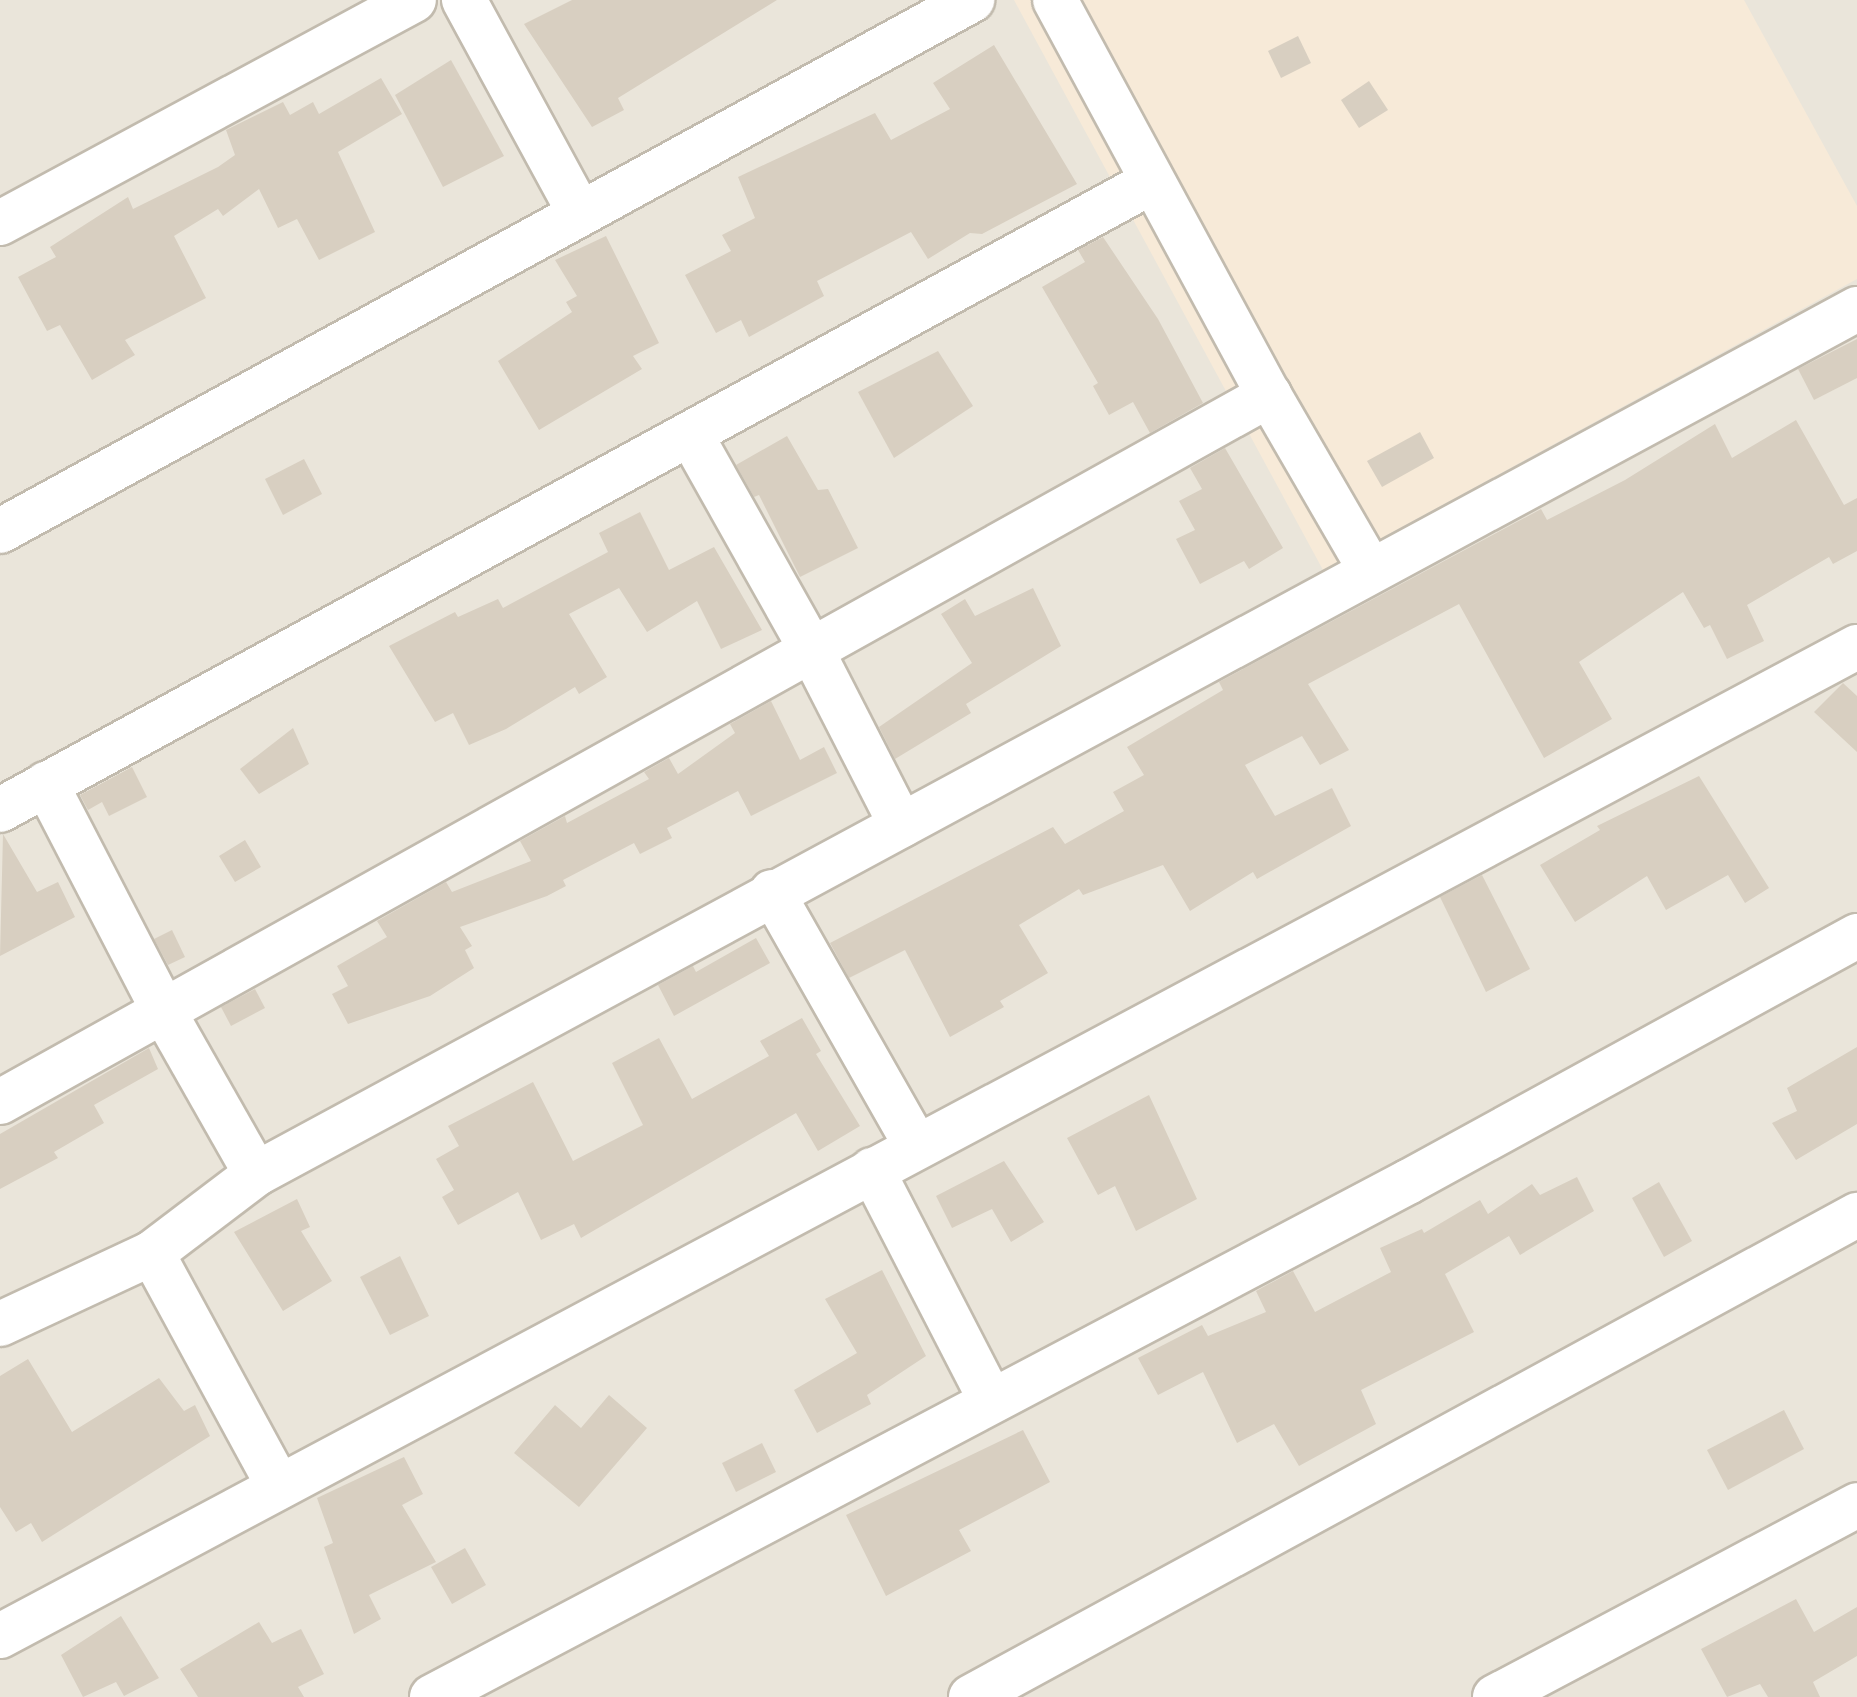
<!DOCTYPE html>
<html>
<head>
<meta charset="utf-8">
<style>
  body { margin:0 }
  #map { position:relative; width:1857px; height:1697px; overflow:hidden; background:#f6f3ec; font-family:"Noto Sans",sans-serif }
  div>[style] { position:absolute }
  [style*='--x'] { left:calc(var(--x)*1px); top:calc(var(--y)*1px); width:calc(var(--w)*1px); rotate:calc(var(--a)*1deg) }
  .residential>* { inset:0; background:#eae5da }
  .commercial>* { inset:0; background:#f7ead8 }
  .building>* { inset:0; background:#d8cfc1 }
  .roads { filter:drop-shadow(2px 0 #c2bbae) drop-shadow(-2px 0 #c2bbae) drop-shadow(0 2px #c2bbae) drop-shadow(0 -2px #c2bbae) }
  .minor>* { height:44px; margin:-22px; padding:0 22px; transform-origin:22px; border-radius:22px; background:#fff }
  span { translate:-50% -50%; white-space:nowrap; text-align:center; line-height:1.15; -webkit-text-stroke:6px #fff; paint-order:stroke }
</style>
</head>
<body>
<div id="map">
  <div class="residential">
    <i style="clip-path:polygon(0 0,1857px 0,1857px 1697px,0 1697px)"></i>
  </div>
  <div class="commercial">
    <i style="clip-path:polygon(1014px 0,1744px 0,1857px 206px,1857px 279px,1323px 570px)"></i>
  </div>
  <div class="building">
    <i style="clip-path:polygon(572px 0,777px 0,618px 98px,624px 110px,592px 127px,524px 24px)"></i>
    <i style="clip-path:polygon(1298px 36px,1311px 63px,1281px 78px,1268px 51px)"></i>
    <i style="clip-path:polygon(994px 45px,1077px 184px,982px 234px,970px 233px,928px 259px,911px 232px,817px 281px,824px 296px,749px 337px,741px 320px,716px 333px,685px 275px,731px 251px,722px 235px,755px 218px,738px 177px,875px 113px,891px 140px,950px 109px,933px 83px)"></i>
    <i style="clip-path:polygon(451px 60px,504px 156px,443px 187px,395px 95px)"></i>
    <i style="clip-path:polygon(381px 78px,402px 114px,338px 152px,375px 232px,319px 260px,297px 219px,278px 228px,259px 189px,223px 216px,218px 209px,174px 236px,206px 298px,125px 340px,135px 355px,92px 380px,60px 325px,47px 331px,18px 277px,56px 257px,50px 247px,128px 197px,133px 209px,218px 167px,235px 155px,226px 130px,283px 102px,290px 115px,313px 102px,319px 114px)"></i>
    <i style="clip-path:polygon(1369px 81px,1388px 110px,1359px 128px,1341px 100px)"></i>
    <i style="clip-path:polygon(606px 236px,659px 343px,633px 356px,642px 369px,539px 430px,498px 361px,572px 312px,566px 302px,577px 296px,555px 260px)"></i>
    <i style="clip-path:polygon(1103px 237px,1158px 319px,1203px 403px,1150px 433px,1133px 402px,1109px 415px,1093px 386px,1098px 383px,1042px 287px,1085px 262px,1078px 250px)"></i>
    <i style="clip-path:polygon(1857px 339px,1857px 378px,1814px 400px,1798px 369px)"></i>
    <i style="clip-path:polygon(938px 351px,973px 406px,894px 458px,858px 392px)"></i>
    <i style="clip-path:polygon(1796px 420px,1844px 505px,1857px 498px,1857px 551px,1833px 564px,1829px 557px,1747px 605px,1764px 641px,1727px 659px,1710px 625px,1704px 628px,1683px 592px,1579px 662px,1612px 719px,1544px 758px,1459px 604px,1308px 684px,1349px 750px,1320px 765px,1302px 736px,1245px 765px,1275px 816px,1332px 788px,1351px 826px,1257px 879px,1253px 872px,1190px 911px,1163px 865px,1083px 895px,1079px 889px,1019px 925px,1048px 973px,1000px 1001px,1004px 1007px,950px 1037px,905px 950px,849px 978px,830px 943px,1053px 827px,1065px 844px,1124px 811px,1113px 792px,1144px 775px,1127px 747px,1223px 690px,1219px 682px,1541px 509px,1547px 520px,1625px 480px,1715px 424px,1732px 458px)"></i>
    <i style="clip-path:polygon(1420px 432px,1434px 458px,1382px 487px,1367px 461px)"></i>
    <i style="clip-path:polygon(787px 436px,818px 490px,828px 489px,858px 548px,800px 577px,759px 495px,754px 497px,736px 465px)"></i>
    <i style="clip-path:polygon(1225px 448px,1283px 548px,1249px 569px,1244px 561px,1200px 584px,1176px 539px,1195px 530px,1179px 501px,1202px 489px,1190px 468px)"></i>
    <i style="clip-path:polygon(304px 459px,322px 494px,283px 515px,265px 479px)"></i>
    <i style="clip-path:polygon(640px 512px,669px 570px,714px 547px,762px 630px,721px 649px,697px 601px,647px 632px,619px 588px,569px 614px,607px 677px,579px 694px,575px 687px,506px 729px,469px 745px,453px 713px,435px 722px,389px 646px,455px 612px,458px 617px,498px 599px,503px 608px,608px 552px,599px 533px)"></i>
    <i style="clip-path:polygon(1033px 588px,1061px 646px,966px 704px,971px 713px,895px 759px,879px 727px,972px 663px,941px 614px,965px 599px,975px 616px)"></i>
    <i style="clip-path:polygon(1843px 683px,1857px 696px,1857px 752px,1814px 712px)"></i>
    <i style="clip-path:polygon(771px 701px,800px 760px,824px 747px,837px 773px,751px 816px,738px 791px,667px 828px,672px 838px,640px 854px,634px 843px,563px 880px,566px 886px,547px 896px,460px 927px,472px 946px,465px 950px,474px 968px,430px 996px,348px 1024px,332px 994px,348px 986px,337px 966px,387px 937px,377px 921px,446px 882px,452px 892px,531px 861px,520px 841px,565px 816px,567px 823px,649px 779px,644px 772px,669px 758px,678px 774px,735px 733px,730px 724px)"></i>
    <i style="clip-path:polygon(293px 728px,309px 764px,259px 794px,240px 769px)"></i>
    <i style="clip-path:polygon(132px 767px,147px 797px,109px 816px,102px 802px,88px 810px,80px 795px)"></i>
    <i style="clip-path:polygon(1699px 776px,1769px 888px,1745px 903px,1728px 875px,1666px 910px,1647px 876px,1575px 922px,1540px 865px,1600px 830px,1597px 826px)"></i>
    <i style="clip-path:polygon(3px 834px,37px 892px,58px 882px,75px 917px,0 956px)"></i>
    <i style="clip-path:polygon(245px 840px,261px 867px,235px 882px,219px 856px)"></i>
    <i style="clip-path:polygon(1482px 875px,1530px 969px,1486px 992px,1440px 897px)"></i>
    <i style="clip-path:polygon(172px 930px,185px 957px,168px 965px,154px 939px)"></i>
    <i style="clip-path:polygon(756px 938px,770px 963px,674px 1016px,658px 985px,693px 966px,696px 972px)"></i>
    <i style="clip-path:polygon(255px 989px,265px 1008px,231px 1026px,221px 1007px)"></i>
    <i style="clip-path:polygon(802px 1018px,821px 1051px,816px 1054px,860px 1126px,818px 1151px,796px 1113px,581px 1238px,574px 1224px,541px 1240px,518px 1192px,458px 1225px,442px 1197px,454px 1190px,436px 1159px,459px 1146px,448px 1126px,533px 1082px,573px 1161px,643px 1125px,612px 1063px,659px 1038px,692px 1099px,769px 1056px,760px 1041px)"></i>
    <i style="clip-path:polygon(1857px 1047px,1857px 1124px,1796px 1160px,1772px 1123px,1797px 1111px,1787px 1088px)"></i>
    <i style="clip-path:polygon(149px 1048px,158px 1069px,94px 1105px,104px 1123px,54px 1152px,58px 1158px,0 1189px,0 1134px)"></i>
    <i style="clip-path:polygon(1149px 1095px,1197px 1199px,1136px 1231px,1115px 1186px,1098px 1195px,1067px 1138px)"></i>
    <i style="clip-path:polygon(1004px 1161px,1044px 1222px,1011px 1242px,992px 1209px,952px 1228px,936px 1196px)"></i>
    <i style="clip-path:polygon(1577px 1177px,1594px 1211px,1520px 1255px,1509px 1236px,1445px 1274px,1474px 1332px,1361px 1390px,1376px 1424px,1299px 1466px,1274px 1424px,1237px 1443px,1203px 1372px,1158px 1395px,1138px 1358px,1202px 1325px,1208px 1336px,1266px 1312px,1256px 1291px,1293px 1271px,1315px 1312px,1391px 1272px,1380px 1248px,1422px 1229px,1424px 1233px,1480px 1200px,1488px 1214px,1532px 1184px,1540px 1195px)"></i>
    <i style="clip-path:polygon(1659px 1182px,1692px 1241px,1664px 1257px,1632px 1198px)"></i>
    <i style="clip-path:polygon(297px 1199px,310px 1227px,301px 1231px,332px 1281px,283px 1311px,234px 1232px)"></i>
    <i style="clip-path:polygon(400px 1256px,429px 1316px,390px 1335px,360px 1277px)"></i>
    <i style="clip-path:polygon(882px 1270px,926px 1356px,867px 1395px,871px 1404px,817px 1433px,794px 1390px,857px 1353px,825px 1299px)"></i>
    <i style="clip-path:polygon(28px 1359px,72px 1432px,159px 1378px,184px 1411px,195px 1405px,210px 1436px,42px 1542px,31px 1523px,16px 1532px,0 1507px,0 1376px)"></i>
    <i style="clip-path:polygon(609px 1395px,647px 1428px,579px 1507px,514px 1453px,555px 1405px,581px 1428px)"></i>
    <i style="clip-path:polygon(1784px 1410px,1804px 1449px,1728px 1490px,1707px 1450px)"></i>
    <i style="clip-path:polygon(1023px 1430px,1050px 1482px,959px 1530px,971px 1551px,886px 1596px,846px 1515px)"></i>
    <i style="clip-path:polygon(762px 1443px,776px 1472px,736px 1492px,722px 1463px)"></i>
    <i style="clip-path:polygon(404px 1457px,423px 1494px,402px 1505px,436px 1562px,369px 1595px,381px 1619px,354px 1634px,324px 1547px,333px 1543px,317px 1498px)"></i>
    <i style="clip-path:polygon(465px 1548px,486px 1585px,452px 1604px,431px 1567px)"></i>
    <i style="clip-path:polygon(1796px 1599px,1814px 1632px,1857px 1607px,1857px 1656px,1813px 1682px,1820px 1697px,1768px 1697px,1760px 1684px,1727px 1697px,1701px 1649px)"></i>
    <i style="clip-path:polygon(121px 1616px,159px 1678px,124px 1696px,116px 1682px,83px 1697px,61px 1655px)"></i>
    <i style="clip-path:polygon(259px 1622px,272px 1643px,301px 1629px,324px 1674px,298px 1687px,304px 1697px,198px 1697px,180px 1669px)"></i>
  </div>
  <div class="roads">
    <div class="minor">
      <i style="--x:464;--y:0;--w:243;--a:61.5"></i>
      <i style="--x:1055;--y:0;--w:449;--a:61.6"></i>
      <i style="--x:1269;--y:395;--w:203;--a:59.9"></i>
      <i style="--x:0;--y:223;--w:470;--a:-28.3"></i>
      <i style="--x:692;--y:437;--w:243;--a:60.7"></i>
      <i style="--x:811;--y:649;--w:198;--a:62.9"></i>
      <i style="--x:0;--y:531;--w:1108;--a:-28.65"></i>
      <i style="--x:46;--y:784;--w:257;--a:62.6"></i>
      <i style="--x:164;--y:1012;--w:186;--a:60.4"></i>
      <i style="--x:0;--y:810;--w:1313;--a:-28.61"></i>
      <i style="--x:772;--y:892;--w:292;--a:60.4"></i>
      <i style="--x:0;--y:1102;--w:1453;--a:-29.12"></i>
      <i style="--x:872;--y:1170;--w:258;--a:62.7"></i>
      <i style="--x:152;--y:1253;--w:266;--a:61.5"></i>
      <i style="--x:0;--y:1324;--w:168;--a:-25"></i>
      <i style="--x:152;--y:1253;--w:131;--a:-37.2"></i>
      <i style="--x:256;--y:1174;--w:1820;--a:-28.38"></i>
      <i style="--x:0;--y:1636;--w:2104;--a:-28.04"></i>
      <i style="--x:432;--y:1697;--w:1104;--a:-27.82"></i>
      <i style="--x:1408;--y:1182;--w:512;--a:-28.72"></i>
      <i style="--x:971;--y:1697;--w:1009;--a:-28.55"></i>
      <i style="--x:1495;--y:1697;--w:410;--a:-27.9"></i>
    </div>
  </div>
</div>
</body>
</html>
